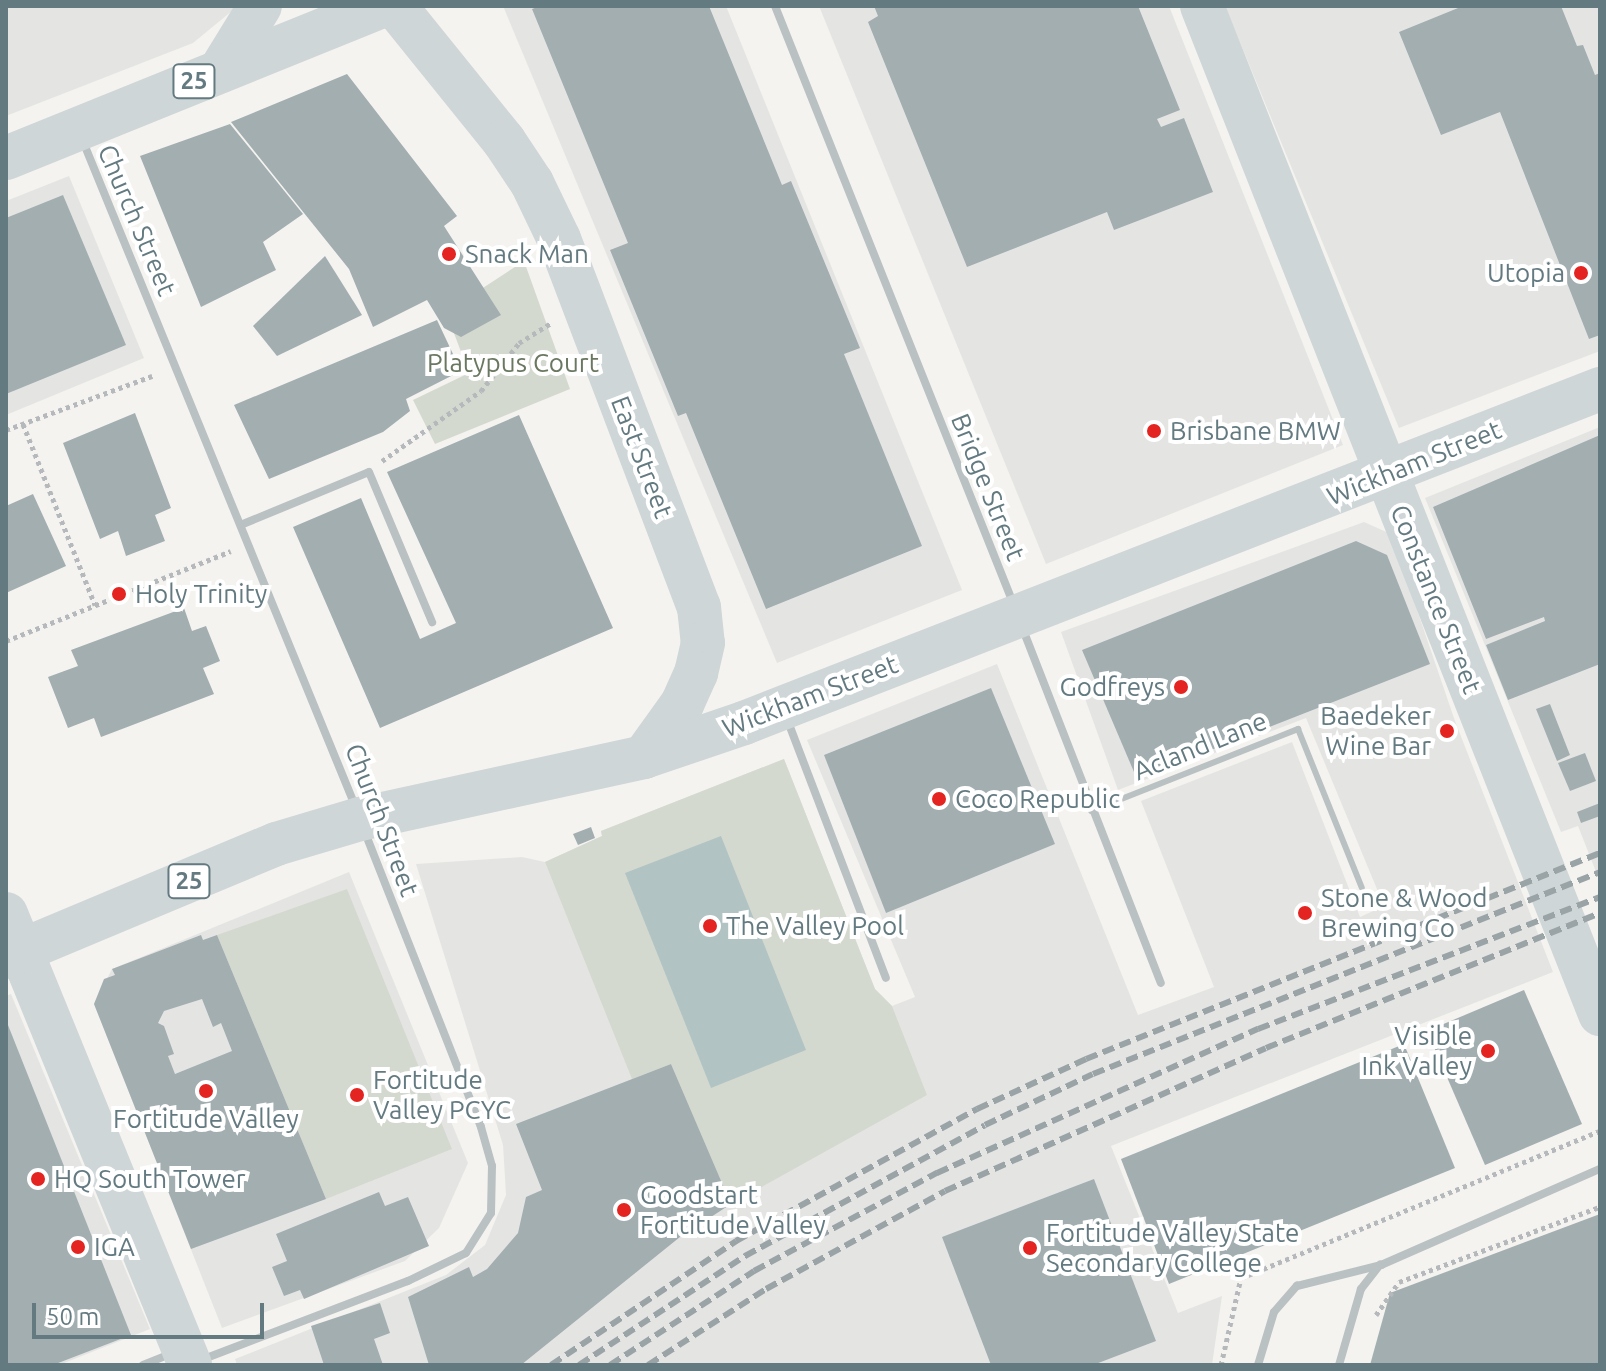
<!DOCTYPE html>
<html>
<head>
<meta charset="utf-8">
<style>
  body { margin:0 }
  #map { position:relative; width:1606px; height:1371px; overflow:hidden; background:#f4f3ef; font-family:Ubuntu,sans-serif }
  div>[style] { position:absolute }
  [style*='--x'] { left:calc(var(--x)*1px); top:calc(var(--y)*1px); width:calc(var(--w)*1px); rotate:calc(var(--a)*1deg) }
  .built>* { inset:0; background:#e4e5e3 }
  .green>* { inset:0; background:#d4d9cf }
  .water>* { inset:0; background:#b1c3c3 }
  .building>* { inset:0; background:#a3aeb1 }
  .path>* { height:5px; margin-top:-2.5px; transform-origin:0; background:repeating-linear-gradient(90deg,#b5b9bb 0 4px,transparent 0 8px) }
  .lane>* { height:6px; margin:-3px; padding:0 3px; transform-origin:3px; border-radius:3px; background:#bac1c3 }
  .street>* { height:8px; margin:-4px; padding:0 4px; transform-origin:4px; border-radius:4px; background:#bac1c3 }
  .secondary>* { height:44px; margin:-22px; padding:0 22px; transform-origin:22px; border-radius:22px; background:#ced6d7 }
  .primary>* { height:44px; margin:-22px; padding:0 22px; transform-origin:22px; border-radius:22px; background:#ced6d7 }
  .rail>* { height:6px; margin-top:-3px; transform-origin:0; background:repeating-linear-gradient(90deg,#9aa4a7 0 12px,transparent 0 18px) }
  .dots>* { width:22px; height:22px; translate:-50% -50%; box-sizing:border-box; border:4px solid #fff; border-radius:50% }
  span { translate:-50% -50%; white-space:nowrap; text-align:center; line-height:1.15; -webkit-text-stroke:8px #fff; paint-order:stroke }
  .shield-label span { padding:2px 6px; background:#fff; border:2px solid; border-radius:6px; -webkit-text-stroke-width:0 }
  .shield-label { font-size:24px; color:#637a81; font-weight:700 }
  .street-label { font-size:26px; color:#637a81 }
  .poi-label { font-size:26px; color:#637a81 }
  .left { translate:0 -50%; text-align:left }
  .right { translate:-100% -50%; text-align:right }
  .park-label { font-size:26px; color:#6b7861 }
  .frame { position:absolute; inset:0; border:8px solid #637a81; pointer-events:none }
  .scale { position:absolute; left:32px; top:1303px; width:232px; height:36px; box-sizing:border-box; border:4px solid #637a81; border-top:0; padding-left:10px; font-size:24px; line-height:28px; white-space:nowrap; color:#637a81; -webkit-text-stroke:6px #fff; paint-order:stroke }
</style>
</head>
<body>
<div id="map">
  <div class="built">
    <i style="clip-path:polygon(6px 6px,238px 6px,193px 43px,6px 116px)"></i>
    <i style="clip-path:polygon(503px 6px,726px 6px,962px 590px,777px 663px)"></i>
    <i style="clip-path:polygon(819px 6px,1169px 6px,1343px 445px,1046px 564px)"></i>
    <i style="clip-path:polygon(1225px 6px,1600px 6px,1600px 351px,1399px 428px)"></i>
    <i style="clip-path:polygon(69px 176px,144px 358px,6px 415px,6px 201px)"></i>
    <i style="clip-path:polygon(1600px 427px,1600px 882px,1578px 826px,1561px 832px,1425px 498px)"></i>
    <i style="clip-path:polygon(1364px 522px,1391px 534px,1455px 721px,1553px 972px,1111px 1146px,1178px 1313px,1222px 1296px,1212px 1365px,237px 1365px,235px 1359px,446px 1275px,485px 1245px,506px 1195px,503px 1145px,416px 864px,522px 857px,545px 862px,602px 836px,601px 831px,784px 759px,875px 989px,892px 1006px,915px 997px,807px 740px,997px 664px,1138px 1015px,1214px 987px,1141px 801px,1292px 742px,1360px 917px,1384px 906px,1306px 718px,1118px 790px,1061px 632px)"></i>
    <i style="clip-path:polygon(349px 872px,468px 1163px,439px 1228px,405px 1261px,222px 1328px,94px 1004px,112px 969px)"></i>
    <i style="clip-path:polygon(11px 994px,150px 1329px,59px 1365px,6px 1365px,6px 996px)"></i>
  </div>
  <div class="green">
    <i style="clip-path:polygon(524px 261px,570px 389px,435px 444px,413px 400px,469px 373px,446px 312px)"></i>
    <i style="clip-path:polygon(784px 759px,875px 989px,892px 1006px,927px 1095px,731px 1204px,671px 1064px,632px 1079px,545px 862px,602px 836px,601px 831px)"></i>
    <i style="clip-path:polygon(347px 889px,452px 1149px,326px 1199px,217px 935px)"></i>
  </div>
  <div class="water">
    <i style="clip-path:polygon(721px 836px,806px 1050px,711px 1088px,625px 873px)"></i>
  </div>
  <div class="building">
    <i style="clip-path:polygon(540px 6px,709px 6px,782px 185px,791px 181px,860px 348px,844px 354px,922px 546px,766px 609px,686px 413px,678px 416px,610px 250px,628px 243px,532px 9px)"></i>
    <i style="clip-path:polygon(874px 6px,1138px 6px,1180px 110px,1157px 119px,1161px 127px,1184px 118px,1213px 192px,1114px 230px,1107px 212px,967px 267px,868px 22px,878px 16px)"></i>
    <i style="clip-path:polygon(1463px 6px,1561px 6px,1577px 46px,1583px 45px,1595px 75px,1600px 73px,1600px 335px,1589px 339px,1500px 112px,1441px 135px,1399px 32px)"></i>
    <i style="clip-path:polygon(347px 74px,457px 216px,444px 226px,501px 315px,461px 337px,444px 328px,427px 300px,373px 327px,349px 269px,231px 122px)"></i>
    <i style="clip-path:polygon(230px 124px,303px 214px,263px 242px,276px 270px,201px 307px,140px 156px)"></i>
    <i style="clip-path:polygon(63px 195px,126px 345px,6px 394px,6px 218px)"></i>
    <i style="clip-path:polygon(325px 256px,362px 315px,277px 356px,253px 326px)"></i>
    <i style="clip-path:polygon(437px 320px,461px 371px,406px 399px,410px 411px,383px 432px,269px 479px,234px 405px)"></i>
    <i style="clip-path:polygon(135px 413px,171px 508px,155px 515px,165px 541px,126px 556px,118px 531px,100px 539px,63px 443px)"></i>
    <i style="clip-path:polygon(519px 415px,613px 628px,380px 728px,293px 527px,361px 498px,420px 639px,456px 623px,387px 472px)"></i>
    <i style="clip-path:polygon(1600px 435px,1600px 664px,1508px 700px,1486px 645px,1545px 621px,1544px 617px,1486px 639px,1433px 507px)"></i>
    <i style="clip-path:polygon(33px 494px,66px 566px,6px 593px,6px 506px)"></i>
    <i style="clip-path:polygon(1356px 541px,1387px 555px,1430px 664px,1137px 779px,1082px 650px)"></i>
    <i style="clip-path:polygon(184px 608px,192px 631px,206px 626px,220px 661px,203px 668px,214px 694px,101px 737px,94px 718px,68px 728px,48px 677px,78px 666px,71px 650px)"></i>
    <i style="clip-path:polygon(991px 688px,1055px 844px,886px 913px,824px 755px)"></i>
    <i style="clip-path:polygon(1550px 704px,1570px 755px,1557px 761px,1536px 709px)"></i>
    <i style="clip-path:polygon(1585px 753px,1596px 781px,1570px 791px,1558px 763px)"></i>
    <i style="clip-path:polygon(1600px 803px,1600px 816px,1581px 823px,1577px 812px)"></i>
    <i style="clip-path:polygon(591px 827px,595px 838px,578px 845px,573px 834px)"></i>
    <i style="clip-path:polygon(evenodd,201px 935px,203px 940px,217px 935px,326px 1199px,191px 1249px,94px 1004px,104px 979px,115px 975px,112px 969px,201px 935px,202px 999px,213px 1027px,221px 1023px,232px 1051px,175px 1074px,168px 1056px,174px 1054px,164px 1026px,158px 1023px,164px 1011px,202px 999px)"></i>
    <i style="clip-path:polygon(1524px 990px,1582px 1124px,1485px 1165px,1427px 1031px)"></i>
    <i style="clip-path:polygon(6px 1020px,131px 1335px,53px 1365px,6px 1365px)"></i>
    <i style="clip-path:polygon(1404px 1044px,1455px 1168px,1169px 1284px,1121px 1159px)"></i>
    <i style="clip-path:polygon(671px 1064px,731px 1204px,680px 1237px,521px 1365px,429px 1365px,408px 1297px,469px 1267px,473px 1277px,487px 1269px,518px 1233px,526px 1197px,542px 1190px,516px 1124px)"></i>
    <i style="clip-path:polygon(1094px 1179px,1156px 1341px,1093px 1365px,991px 1365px,942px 1237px)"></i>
    <i style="clip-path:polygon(379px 1192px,385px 1206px,408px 1197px,429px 1246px,304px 1299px,300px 1290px,284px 1296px,272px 1267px,287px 1261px,276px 1234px)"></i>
    <i style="clip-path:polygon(1600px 1214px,1600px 1365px,1370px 1365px,1390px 1293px)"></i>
    <i style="clip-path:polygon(380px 1303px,390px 1333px,374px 1339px,383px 1365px,324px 1365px,311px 1326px)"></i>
  </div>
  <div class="path">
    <i style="--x:23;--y:424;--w:195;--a:68.3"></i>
    <i style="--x:6;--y:430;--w:156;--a:-20.3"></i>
    <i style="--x:382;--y:461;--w:121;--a:-35.3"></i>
    <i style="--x:481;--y:391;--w:61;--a:-51.6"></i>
    <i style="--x:519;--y:343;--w:39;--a:-32"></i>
    <i style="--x:6;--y:641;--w:242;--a:-21.8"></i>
    <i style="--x:1376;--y:1315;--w:40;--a:-55.1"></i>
    <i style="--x:1399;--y:1282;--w:215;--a:-20.5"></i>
    <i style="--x:1221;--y:1365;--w:89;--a:-77.1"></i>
    <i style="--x:1241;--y:1278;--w:388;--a:-22.3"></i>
  </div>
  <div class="lane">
    <i style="--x:1091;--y:811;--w:223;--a:-21.6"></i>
    <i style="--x:1298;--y:729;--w:171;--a:68.1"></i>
  </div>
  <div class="street">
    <i style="--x:775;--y:6;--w:643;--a:68.26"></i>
    <i style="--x:82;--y:139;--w:723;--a:67.73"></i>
    <i style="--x:243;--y:524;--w:136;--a:-22.4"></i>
    <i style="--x:369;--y:472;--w:163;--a:67.2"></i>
    <i style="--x:1022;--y:627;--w:382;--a:68.7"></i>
    <i style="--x:787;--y:719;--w:277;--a:69.1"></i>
    <i style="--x:201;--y:1360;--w:222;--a:-20.9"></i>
    <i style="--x:408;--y:1281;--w:64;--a:-25.8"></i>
    <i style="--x:466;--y:1253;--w:47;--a:-58"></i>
    <i style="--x:491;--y:1213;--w:47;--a:-88.8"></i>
    <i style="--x:492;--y:1166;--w:41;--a:-105.8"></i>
    <i style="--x:481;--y:1127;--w:317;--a:-111.5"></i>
    <i style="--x:143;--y:1365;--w:31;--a:-22"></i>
    <i style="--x:1258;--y:1365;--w:55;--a:-73.2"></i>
    <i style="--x:1274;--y:1312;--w:35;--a:-49"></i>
    <i style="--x:1297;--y:1286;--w:87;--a:-14"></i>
    <i style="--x:1381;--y:1265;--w:239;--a:-23.7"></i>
    <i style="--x:1339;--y:1365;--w:79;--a:-73.9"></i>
    <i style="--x:1361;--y:1289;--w:31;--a:-52"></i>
  </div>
  <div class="secondary">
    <i style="--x:395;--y:6;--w:174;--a:51.1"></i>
    <i style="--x:504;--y:141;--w:50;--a:56.3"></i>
    <i style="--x:532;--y:183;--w:62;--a:64.3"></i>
    <i style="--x:559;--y:239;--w:394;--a:69.2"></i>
    <i style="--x:699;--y:607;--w:36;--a:84"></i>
    <i style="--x:703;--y:643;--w:31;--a:103"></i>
    <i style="--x:696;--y:673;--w:34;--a:114"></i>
    <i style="--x:682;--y:704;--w:65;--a:125.6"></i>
    <i style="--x:1202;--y:6;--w:1084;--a:68.45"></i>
    <i style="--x:220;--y:71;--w:76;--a:-58.4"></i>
    <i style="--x:6;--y:914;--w:487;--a:67.8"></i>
  </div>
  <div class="primary">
    <i style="--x:6;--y:158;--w:406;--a:-22"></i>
    <i style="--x:6;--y:957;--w:293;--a:-22.7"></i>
    <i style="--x:276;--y:844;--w:88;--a:-16.6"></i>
    <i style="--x:360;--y:819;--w:291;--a:-12.3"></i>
    <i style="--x:644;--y:757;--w:106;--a:-18.8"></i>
    <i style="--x:744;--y:723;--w:919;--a:-21.32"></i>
  </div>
  <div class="rail">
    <i style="--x:551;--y:1365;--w:223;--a:-33.8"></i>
    <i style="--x:736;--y:1241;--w:275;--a:-28.7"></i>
    <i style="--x:977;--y:1109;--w:120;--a:-24.6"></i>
    <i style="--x:1086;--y:1059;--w:554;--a:-21.84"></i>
    <i style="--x:579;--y:1365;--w:199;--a:-33.3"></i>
    <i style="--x:745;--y:1256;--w:273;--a:-28.6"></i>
    <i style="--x:985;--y:1125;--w:119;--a:-25.3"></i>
    <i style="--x:1093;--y:1074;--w:546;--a:-21.72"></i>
    <i style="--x:610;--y:1365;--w:172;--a:-33.1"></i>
    <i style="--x:754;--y:1271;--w:208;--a:-28.2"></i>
    <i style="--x:937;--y:1173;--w:352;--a:-24.2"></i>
    <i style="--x:1258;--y:1029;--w:367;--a:-21.1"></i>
    <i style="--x:648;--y:1365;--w:140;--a:-32.8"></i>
    <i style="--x:766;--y:1289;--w:204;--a:-28.7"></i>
    <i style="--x:945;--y:1191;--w:351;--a:-24"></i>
    <i style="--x:1266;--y:1048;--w:360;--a:-22"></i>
  </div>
  <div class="dots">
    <i style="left:449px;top:254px;background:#e32420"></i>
    <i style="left:1581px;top:273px;background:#e32420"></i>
    <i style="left:1154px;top:431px;background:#e32420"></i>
    <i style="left:119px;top:594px;background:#e32420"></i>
    <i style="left:1181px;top:687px;background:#e32420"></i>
    <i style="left:1447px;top:731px;background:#e32420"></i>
    <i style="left:939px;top:799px;background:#e32420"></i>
    <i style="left:1305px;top:913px;background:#e32420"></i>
    <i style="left:710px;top:926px;background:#e32420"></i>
    <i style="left:1488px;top:1051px;background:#e32420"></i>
    <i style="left:206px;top:1091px;background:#e32420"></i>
    <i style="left:357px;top:1095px;background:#e32420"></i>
    <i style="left:38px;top:1179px;background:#e32420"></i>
    <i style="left:624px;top:1210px;background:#e32420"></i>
    <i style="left:78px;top:1247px;background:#e32420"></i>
    <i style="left:1030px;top:1248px;background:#e32420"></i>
  </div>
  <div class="shield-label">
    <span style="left:194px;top:81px">25</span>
    <span style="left:189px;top:881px">25</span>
  </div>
  <div class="street-label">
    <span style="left:137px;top:220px;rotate:67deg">Church Street</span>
    <span style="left:642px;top:457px;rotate:69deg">East Street</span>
    <span style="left:1414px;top:463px;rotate:-22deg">Wickham Street</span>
    <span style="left:988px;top:487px;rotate:68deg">Bridge Street</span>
    <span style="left:1436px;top:599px;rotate:68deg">Constance Street</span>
    <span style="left:810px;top:696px;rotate:-21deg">Wickham Street</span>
    <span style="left:1200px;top:746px;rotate:-22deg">Acland Lane</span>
    <span style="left:382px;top:820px;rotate:69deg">Church Street</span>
  </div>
  <div class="poi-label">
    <span class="left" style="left:465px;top:254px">Snack Man</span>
    <span class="right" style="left:1565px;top:273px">Utopia</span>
    <span class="left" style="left:1170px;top:431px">Brisbane BMW</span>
    <span class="left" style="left:135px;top:594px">Holy Trinity</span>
    <span class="right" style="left:1165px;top:687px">Godfreys</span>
    <span class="right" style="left:1431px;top:731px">Baedeker<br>Wine Bar</span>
    <span class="left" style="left:955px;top:799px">Coco Republic</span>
    <span class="left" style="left:1321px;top:913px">Stone &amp; Wood<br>Brewing Co</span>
    <span class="left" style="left:726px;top:926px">The Valley Pool</span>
    <span class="right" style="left:1472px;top:1051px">Visible<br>Ink Valley</span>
    <span class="left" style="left:373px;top:1095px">Fortitude<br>Valley PCYC</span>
    <span style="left:206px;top:1119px">Fortitude Valley</span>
    <span class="left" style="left:54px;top:1179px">HQ South Tower</span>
    <span class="left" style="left:640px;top:1210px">Goodstart<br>Fortitude Valley</span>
    <span class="left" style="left:1046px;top:1248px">Fortitude Valley State<br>Secondary College</span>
    <span class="left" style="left:94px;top:1247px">IGA</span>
  </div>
  <div class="park-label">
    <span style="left:513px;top:363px">Platypus Court</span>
  </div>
  <div class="frame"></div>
  <div class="scale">50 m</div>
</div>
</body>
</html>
